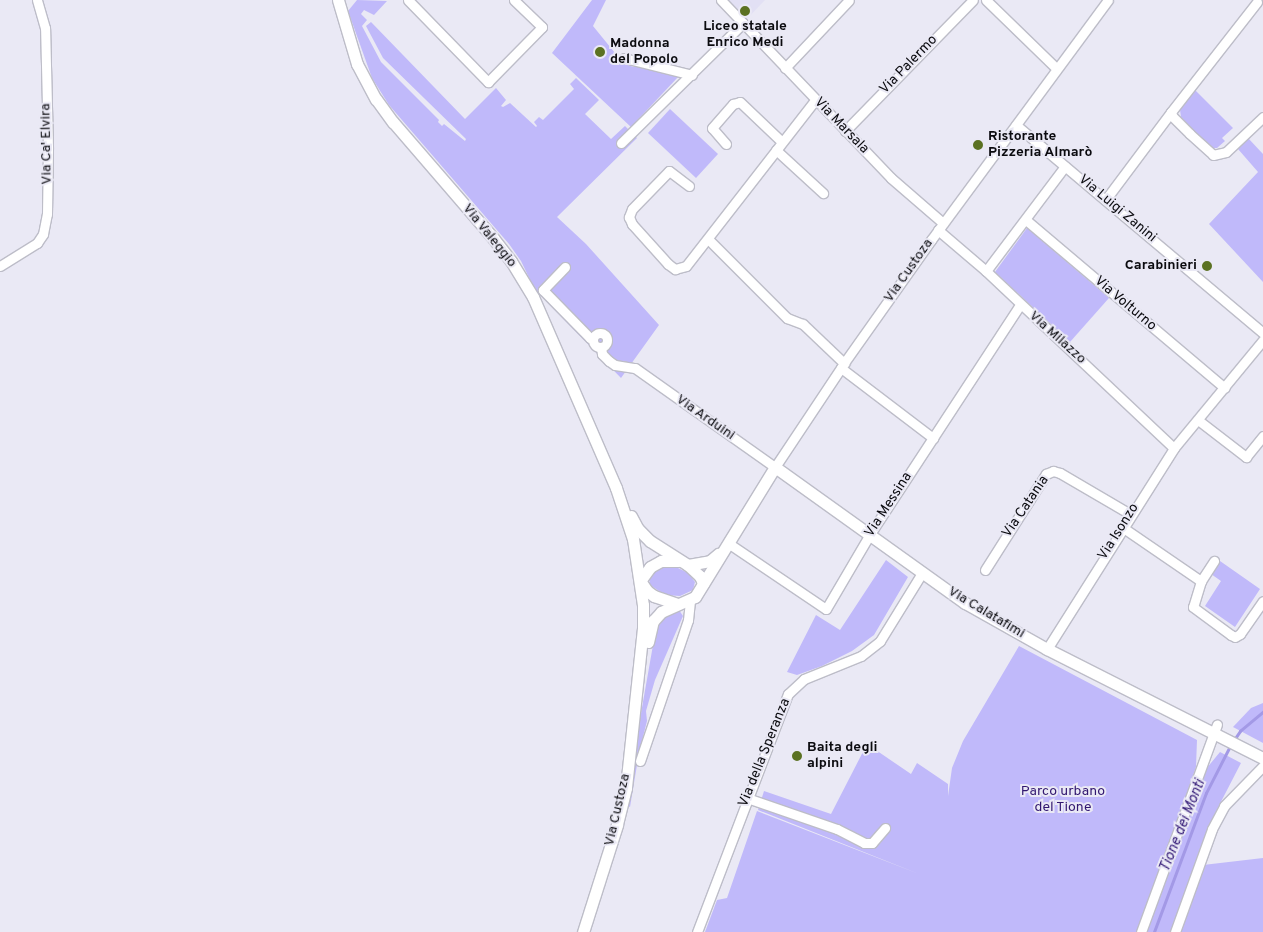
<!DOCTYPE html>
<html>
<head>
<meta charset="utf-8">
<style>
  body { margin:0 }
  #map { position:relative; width:1263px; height:932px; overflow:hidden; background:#eae9f5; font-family:Overpass,sans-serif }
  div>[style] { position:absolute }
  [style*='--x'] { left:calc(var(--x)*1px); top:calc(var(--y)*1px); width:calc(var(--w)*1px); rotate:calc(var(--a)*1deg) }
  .built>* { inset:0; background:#e2e0f4 }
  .green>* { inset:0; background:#c0b9fa }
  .stream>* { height:2.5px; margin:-1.25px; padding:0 1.25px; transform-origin:1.25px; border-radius:1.25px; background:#a399e6 }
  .roads { filter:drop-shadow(1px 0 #bdbdc8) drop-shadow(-1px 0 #bdbdc8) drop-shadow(0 1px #bdbdc8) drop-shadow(0 -1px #bdbdc8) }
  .minor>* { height:9px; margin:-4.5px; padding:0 4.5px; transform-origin:4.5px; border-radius:4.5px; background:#fff }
  .minor>.ring { margin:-4.5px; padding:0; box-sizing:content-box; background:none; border:9px solid #fff; border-radius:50% }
  .major>* { height:11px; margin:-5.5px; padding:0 5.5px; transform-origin:5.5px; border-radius:5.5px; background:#fff }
  .dots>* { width:14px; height:14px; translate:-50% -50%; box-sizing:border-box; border:2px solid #eae9f5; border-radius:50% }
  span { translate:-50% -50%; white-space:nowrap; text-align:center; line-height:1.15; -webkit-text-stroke:4px #eae9f5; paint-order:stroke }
  .poi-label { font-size:14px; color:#0b0b0f; font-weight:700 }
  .left { translate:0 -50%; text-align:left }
  .right { translate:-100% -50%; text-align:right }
  .street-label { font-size:14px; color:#0b0b0f }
  .park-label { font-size:14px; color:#321770 }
  .water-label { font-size:15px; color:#3c247d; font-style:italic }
</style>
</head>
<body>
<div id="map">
  <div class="built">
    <i style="clip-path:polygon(725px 0,765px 0,745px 21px)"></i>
  </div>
  <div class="green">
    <i style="clip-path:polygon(357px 0,387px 1px,374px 15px,364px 10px,361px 14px,367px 20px,362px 26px,381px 62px,439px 120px,438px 122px,442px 126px,444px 124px,465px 141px,466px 139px,383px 58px,366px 26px,371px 22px,465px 119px,496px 88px,506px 100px,501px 106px,503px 107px,510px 103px,536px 127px,537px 126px,534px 122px,539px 117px,543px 120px,574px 89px,570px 84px,576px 78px,599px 100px,585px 114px,611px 139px,625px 126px,637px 138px,557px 217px,586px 244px,659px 325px,621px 378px,535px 290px,521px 261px,509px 244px,389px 105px,372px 78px,348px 11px)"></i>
    <i style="clip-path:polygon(592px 0,606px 0,593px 26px,624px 64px,634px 67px,640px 65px,679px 76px,631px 127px,552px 53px)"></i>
    <i style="clip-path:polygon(1195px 90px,1233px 128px,1222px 138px,1225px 141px,1217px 148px,1211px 148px,1181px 117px,1180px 110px)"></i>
    <i style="clip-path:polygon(670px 109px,718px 154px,696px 178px,648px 133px)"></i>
    <i style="clip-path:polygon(1248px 138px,1263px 154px,1263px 282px,1209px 224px,1258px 172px,1238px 149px)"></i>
    <i style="clip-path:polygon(1027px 228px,1109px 298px,1070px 342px,995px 272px)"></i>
    <i style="clip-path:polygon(886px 560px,908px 577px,874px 635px,852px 651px,822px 666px,797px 675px,787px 672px,816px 615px,840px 630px)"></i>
    <i style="clip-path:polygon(1220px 561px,1260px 589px,1235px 627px,1205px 606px,1221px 581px,1211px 574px)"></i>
    <i style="clip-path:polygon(667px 566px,676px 567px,688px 573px,695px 582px,693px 590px,680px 596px,665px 595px,650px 585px,649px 575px,658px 568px)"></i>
    <i style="clip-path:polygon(679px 610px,683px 616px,655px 680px,646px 711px,647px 721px,639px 753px,630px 807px,626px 805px,634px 753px,656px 628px,668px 614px)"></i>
    <i style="clip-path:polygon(1019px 646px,1197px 740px,1196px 767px,1138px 932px,705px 932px,717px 900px,727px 898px,757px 811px,919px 874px,758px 810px,764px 791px,831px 814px,867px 744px,911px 774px,917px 763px,948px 784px,948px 796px,952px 768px,963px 741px)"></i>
    <i style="clip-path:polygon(1263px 703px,1263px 743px,1233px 727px,1251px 708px)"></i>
    <i style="clip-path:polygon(1220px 752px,1241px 763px,1210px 823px,1171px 932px,1146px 932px,1206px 769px)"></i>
    <i style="clip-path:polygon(1263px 858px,1263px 932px,1180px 932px,1203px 865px)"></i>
  </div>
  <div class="stream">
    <i style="--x:1234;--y:740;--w:11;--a:-56"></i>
    <i style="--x:1240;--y:731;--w:30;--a:-40"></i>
    <i style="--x:1154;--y:932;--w:148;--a:-69.5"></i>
    <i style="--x:1206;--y:793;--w:53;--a:-62.9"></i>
  </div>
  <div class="roads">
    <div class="minor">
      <i style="--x:408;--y:0;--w:115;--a:45.7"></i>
      <i style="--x:488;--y:82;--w:77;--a:-45.5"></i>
      <i style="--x:542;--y:27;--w:39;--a:-136"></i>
      <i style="--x:721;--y:0;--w:246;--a:46.3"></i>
      <i style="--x:891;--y:178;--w:69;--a:40.9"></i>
      <i style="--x:986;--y:0;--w:98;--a:44.2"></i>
      <i style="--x:1257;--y:2;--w:140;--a:128"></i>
      <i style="--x:1171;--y:112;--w:4;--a:76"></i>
      <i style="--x:1172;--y:116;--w:25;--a:45"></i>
      <i style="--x:1190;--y:134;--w:31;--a:42"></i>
      <i style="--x:1213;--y:155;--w:13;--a:-13"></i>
      <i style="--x:1226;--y:152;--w:51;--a:-43.4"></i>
      <i style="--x:624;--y:58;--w:70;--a:14"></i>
      <i style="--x:785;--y:68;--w:93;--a:-46.7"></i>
      <i style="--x:1016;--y:125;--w:323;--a:40.1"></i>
      <i style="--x:845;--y:131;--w:183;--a:-45.7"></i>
      <i style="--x:621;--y:143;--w:171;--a:-44.5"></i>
      <i style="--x:726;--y:144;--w:21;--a:-131"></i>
      <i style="--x:712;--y:128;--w:32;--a:-49"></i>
      <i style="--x:733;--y:104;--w:7;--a:-16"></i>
      <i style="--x:740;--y:102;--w:58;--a:43.6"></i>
      <i style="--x:776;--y:150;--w:64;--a:42.5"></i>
      <i style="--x:689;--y:186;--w:25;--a:-143"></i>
      <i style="--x:669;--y:171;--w:53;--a:134.2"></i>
      <i style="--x:632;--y:209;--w:9;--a:111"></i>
      <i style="--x:629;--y:217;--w:8;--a:67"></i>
      <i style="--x:632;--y:224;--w:54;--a:48"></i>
      <i style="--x:668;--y:264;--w:9;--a:36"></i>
      <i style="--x:675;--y:269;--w:11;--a:-15"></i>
      <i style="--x:686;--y:266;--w:210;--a:-52.1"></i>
      <i style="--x:1106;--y:199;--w:109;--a:-53.2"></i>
      <i style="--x:1026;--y:220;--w:260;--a:40.2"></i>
      <i style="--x:938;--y:230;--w:63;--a:40.5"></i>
      <i style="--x:986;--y:271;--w:258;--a:43.3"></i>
      <i style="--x:708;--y:239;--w:112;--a:45"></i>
      <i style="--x:787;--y:318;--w:17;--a:21"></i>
      <i style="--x:803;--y:324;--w:57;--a:43.6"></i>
      <i style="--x:0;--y:266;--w:44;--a:-31.9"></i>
      <i style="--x:37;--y:243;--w:11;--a:-56"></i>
      <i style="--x:43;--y:234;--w:20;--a:-79"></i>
      <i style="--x:47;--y:214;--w:67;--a:-89.1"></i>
      <i style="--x:48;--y:147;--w:119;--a:-91.4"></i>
      <i style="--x:45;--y:28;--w:29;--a:-106"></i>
      <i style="--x:565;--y:267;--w:32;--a:134"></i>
      <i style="--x:543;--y:290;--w:67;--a:45.6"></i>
      <i style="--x:590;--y:338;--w:3;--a:0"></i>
      <i style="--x:986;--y:271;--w:131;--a:-53"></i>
      <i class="ring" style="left:593px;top:333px;width:5px;height:5px"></i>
      <i style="--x:601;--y:347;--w:7;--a:82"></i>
      <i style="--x:602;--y:354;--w:10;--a:45"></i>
      <i style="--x:609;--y:361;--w:7;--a:34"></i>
      <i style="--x:615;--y:365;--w:20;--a:9"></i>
      <i style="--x:635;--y:368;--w:171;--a:35.3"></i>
      <i style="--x:775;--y:467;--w:125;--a:-56.4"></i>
      <i style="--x:844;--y:363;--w:151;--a:-54.7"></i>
      <i style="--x:931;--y:240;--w:298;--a:-53.6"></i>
      <i style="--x:841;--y:368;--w:116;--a:37.3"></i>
      <i style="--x:1198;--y:420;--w:61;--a:37.6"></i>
      <i style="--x:1246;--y:457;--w:27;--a:-51"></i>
      <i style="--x:1122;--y:527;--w:96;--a:34.4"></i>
      <i style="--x:1201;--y:581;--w:27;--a:107"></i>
      <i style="--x:1193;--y:607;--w:47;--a:36.4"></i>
      <i style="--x:1231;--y:635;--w:4;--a:27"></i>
      <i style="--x:1235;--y:637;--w:6;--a:-31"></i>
      <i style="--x:1240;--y:634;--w:40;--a:-55.1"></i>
      <i style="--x:728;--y:543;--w:118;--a:34"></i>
      <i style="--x:826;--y:609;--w:87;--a:-59.6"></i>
      <i style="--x:870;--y:534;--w:274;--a:-56.8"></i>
      <i style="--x:985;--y:570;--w:114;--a:-57.6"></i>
      <i style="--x:1046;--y:474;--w:8;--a:-23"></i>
      <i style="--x:1053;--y:471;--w:7;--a:16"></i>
      <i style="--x:1060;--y:473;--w:81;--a:30.4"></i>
      <i style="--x:1201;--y:581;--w:24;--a:-57"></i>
      <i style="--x:1047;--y:649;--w:238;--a:-57.7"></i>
      <i style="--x:1174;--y:448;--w:140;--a:-50.5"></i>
      <i style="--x:640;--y:761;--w:149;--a:-71.2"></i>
      <i style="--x:688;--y:620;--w:20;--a:-84"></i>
      <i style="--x:747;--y:798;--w:95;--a:19"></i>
      <i style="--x:837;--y:829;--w:30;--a:27"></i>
      <i style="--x:864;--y:843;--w:8;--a:0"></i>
      <i style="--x:872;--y:843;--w:20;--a:-49"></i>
      <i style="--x:697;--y:932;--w:255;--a:-69.1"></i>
      <i style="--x:788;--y:694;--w:22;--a:-43"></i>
      <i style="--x:804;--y:679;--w:61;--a:-22"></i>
      <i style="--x:861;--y:656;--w:24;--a:-38"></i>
      <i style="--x:880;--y:641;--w:80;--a:-58.3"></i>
      <i style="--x:1141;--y:932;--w:221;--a:-69.9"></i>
      <i style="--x:1175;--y:932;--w:109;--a:-70.2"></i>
      <i style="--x:1212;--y:829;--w:26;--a:-62"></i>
      <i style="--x:1224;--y:806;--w:56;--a:-45.7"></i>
    </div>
    <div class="major">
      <i style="--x:338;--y:0;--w:67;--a:73.5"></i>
      <i style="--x:357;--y:64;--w:40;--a:62"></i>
      <i style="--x:376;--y:99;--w:29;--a:54"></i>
      <i style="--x:393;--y:122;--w:153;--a:49.2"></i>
      <i style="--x:493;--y:238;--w:29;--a:52"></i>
      <i style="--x:511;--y:261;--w:42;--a:58.6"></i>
      <i style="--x:533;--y:297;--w:208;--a:66.5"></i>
      <i style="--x:616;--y:488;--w:54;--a:71.6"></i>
      <i style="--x:633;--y:539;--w:67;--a:81.4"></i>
      <i style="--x:643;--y:605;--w:23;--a:90"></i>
      <i style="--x:643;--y:628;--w:161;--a:96.1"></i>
      <i style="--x:626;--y:788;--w:38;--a:104"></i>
      <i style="--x:617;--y:825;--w:112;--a:107.6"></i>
      <i style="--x:631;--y:516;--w:15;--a:62"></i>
      <i style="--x:638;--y:529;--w:17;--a:45"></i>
      <i style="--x:650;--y:541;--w:45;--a:32.3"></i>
      <i style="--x:688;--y:565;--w:16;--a:43"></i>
      <i style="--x:700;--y:576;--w:8;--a:67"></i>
      <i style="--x:688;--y:565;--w:22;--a:-10"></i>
      <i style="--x:710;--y:561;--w:11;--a:-41"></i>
      <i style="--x:640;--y:581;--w:17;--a:-54"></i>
      <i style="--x:650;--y:567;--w:13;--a:-29"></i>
      <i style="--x:661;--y:561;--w:17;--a:0"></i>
      <i style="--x:641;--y:582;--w:11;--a:56"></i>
      <i style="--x:647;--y:591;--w:9;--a:36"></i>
      <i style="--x:654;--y:596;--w:24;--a:19"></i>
      <i style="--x:648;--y:642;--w:22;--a:-77"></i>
      <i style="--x:653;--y:621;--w:12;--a:-48"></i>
      <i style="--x:661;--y:612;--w:37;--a:-24"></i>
      <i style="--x:695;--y:597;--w:153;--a:-58.4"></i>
      <i style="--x:775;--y:467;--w:234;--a:35.6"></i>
      <i style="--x:965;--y:603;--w:94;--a:29.3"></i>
      <i style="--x:1047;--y:649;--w:242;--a:26.8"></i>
    </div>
  </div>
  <div class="dots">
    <i style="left:745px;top:11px;background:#5b7122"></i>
    <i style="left:600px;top:52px;background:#5b7122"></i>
    <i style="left:978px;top:145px;background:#5b7122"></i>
    <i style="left:1207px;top:266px;background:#5b7122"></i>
    <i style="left:797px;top:756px;background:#5b7122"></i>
  </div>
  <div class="poi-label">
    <span style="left:745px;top:35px">Liceo statale<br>Enrico Medi</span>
    <span class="left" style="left:610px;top:52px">Madonna<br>del Popolo</span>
    <span class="left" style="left:988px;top:145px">Ristorante<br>Pizzeria Almarò</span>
    <span class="right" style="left:1197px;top:266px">Carabinieri</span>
    <span class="left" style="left:807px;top:756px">Baita degli<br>alpini</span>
  </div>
  <div class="street-label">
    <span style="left:909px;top:65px;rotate:-46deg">Via Palermo</span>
    <span style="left:841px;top:126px;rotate:46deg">Via Marsala</span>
    <span style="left:47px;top:144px;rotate:-91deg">Via Ca' Elvira</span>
    <span style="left:1117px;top:209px;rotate:40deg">Via Luigi Zanini</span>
    <span style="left:489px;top:236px;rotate:51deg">Via Valeggio</span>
    <span style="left:909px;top:271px;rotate:-55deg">Via Custoza</span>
    <span style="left:1125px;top:304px;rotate:40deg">Via Volturno</span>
    <span style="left:1057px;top:338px;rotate:42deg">Via Milazzo</span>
    <span style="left:705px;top:418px;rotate:35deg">Via Arduini</span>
    <span style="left:889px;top:505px;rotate:-57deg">Via Messina</span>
    <span style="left:1026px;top:507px;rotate:-56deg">Via Catania</span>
    <span style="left:1119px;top:532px;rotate:-58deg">Via Isonzo</span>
    <span style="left:986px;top:613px;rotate:31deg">Via Calatafimi</span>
    <span style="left:765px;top:753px;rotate:-68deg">Via della Speranza</span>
    <span style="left:618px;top:810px;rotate:-77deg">Via Custoza</span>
  </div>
  <div class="park-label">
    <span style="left:1063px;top:800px">Parco urbano<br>del Tione</span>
  </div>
  <div class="water-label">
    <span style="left:1183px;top:826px;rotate:-68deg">Tione dei Monti</span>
  </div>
</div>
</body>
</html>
